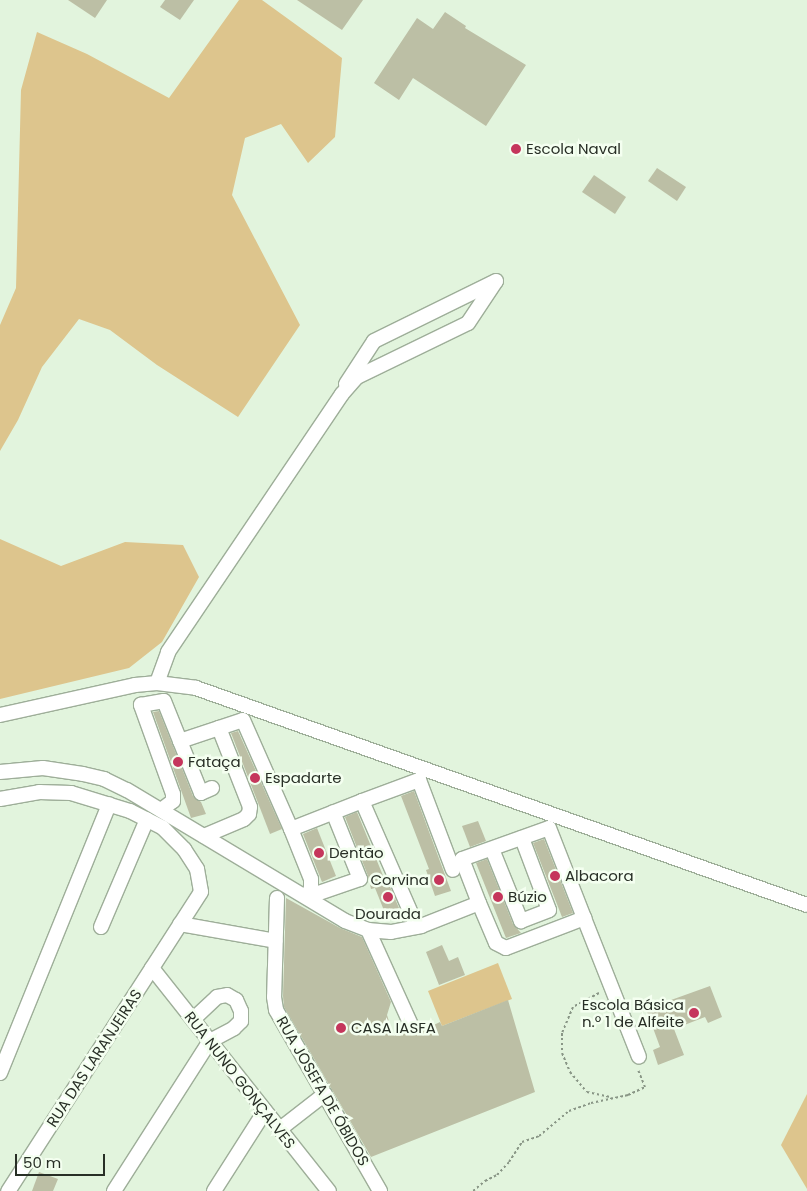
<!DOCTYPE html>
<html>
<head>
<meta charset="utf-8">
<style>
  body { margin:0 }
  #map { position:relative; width:807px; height:1191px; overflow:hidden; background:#e2f4dd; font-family:Poppins,sans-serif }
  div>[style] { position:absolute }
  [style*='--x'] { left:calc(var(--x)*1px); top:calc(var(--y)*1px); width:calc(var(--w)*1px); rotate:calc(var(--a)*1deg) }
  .green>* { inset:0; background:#ddc58d }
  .building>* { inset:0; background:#bcbfa5 }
  .path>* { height:2px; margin-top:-1px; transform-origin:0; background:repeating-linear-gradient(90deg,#899686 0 2.5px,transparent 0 5px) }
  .roads { filter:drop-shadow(1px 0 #9eae99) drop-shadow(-1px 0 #9eae99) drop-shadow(0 1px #9eae99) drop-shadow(0 -1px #9eae99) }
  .minor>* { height:14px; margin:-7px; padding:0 7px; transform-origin:7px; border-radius:7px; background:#fff }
  .dots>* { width:14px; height:14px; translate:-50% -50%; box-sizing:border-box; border:2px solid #f4fff0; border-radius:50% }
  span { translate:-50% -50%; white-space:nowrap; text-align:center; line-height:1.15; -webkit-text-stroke:5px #f4fff0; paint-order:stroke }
  .poi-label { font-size:15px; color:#282f26 }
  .left { translate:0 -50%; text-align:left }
  .right { translate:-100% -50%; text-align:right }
  .street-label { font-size:15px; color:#282f26 }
  .scale { position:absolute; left:15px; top:1154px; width:90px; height:22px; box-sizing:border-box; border:2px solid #282f26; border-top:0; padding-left:6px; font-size:15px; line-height:18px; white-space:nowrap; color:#282f26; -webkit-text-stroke:4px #f4fff0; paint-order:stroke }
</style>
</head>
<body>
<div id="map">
  <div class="green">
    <i style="clip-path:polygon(239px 0,262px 0,342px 58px,335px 137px,308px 163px,281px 124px,245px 138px,232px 195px,300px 325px,238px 417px,157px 365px,110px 330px,79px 319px,42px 367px,18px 420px,0 451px,0 325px,16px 288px,21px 90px,37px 32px,87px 54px,169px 98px)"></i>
    <i style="clip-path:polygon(0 539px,61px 566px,125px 542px,183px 545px,199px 577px,162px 642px,129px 668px,0 699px)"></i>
    <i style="clip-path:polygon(498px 963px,512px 999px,442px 1026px,428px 991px)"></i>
    <i style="clip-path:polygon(807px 1094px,807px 1189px,781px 1145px)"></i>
  </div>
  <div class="building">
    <i style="clip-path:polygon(68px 0,107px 0,95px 18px)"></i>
    <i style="clip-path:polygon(165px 0,194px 0,180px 20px,160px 7px)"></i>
    <i style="clip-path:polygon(297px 0,363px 0,342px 30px)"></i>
    <i style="clip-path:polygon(445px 12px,466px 26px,465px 28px,526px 65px,486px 126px,413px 78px,399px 100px,374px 83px,417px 18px,433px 29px)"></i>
    <i style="clip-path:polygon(657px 168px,686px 187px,677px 201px,648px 181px)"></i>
    <i style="clip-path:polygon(594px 175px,626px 197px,615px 214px,582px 192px)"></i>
    <i style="clip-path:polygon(159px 711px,193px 796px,201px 802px,206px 814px,191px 818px,153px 712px)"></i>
    <i style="clip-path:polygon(238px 731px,282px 829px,270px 834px,231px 733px)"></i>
    <i style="clip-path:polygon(414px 791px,451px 891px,435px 896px,426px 870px,429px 869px,401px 796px)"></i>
    <i style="clip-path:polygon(357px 812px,386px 883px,388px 882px,399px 908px,385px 913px,375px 888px,371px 889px,368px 876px,345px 817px)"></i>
    <i style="clip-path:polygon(478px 821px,486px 841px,470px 847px,462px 826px)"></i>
    <i style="clip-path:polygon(317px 828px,336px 876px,322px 882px,303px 834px)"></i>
    <i style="clip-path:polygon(544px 839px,573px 913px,562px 917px,533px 843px)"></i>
    <i style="clip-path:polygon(487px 859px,513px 924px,521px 933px,506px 938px,476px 863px)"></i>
    <i style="clip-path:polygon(286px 898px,340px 928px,362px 937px,391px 1002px,387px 1015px,393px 1034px,404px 1030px,410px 1034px,418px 1030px,419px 1032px,440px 1022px,442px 1026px,508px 1000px,535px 1092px,371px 1157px,284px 1007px,283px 996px)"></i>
    <i style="clip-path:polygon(442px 945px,449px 961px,458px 957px,465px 975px,439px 985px,426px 952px)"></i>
    <i style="clip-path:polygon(710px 986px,722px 1017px,708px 1023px,705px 1017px,674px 1029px,684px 1055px,658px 1065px,653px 1050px,660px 1047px,646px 1009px)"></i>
    <i style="clip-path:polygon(39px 1172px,58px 1179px,53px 1191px,32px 1191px)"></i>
  </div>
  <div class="path">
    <i style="--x:599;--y:993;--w:30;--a:152"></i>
    <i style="--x:573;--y:1007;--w:28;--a:113"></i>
    <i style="--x:562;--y:1033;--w:20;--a:90"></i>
    <i style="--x:562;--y:1053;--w:21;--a:67"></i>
    <i style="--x:570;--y:1072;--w:26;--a:50"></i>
    <i style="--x:587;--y:1092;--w:25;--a:12"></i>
    <i style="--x:473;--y:1191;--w:16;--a:-40"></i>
    <i style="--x:485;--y:1181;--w:13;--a:-27"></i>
    <i style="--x:497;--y:1175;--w:18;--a:-47"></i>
    <i style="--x:509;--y:1162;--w:24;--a:-57"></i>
    <i style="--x:522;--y:1142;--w:18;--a:-19"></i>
    <i style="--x:539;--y:1136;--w:39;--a:-40"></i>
    <i style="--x:569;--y:1111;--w:23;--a:-20"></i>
    <i style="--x:591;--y:1103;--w:38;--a:-12"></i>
    <i style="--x:628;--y:1095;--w:19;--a:-25"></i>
    <i style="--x:645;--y:1087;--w:18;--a:-112"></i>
  </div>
  <div class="roads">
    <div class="minor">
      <i style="--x:346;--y:384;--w:51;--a:-56.9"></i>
      <i style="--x:374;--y:341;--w:136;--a:-26.2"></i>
      <i style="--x:157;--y:683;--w:33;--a:-70"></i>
      <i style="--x:168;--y:652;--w:311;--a:-56"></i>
      <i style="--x:342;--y:394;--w:23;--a:-49"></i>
      <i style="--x:357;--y:377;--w:123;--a:-25.9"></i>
      <i style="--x:468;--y:323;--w:50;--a:-56.3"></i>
      <i style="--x:0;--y:715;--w:138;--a:-12.5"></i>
      <i style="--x:135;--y:685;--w:22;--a:-5"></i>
      <i style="--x:157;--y:683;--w:39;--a:7"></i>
      <i style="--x:196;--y:688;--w:648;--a:19.55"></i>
      <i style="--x:0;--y:772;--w:43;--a:-5.3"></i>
      <i style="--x:43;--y:768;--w:40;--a:8.5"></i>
      <i style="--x:83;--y:774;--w:22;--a:13"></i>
      <i style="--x:104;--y:779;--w:25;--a:26"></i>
      <i style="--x:127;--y:790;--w:254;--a:31"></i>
      <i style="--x:345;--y:921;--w:25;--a:21"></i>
      <i style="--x:368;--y:930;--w:23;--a:5"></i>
      <i style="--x:391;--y:932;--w:31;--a:-11"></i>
      <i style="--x:421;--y:926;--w:62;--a:-21.6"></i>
      <i style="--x:479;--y:903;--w:43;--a:67"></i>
      <i style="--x:496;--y:943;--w:11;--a:27"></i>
      <i style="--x:506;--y:948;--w:84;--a:-21"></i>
      <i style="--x:584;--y:918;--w:149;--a:68.4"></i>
      <i style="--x:212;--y:788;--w:12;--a:156"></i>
      <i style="--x:201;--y:793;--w:56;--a:-112"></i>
      <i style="--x:180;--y:741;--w:66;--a:-18.4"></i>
      <i style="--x:243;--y:720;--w:119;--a:66.2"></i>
      <i style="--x:0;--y:799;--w:40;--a:-10"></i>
      <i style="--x:39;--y:792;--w:32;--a:2"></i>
      <i style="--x:71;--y:793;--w:62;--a:17"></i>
      <i style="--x:130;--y:811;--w:37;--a:27"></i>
      <i style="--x:163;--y:828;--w:30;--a:45"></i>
      <i style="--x:184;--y:849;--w:24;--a:57"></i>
      <i style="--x:197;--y:869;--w:23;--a:80"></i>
      <i style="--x:201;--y:892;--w:356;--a:122.8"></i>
      <i style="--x:362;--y:801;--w:61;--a:-20.2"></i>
      <i style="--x:419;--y:780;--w:96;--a:69.3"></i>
      <i style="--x:161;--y:810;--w:15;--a:-37"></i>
      <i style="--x:173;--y:801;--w:7;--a:-90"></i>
      <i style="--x:173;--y:794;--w:95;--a:-109.8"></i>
      <i style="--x:141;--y:705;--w:23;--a:-10"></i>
      <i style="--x:164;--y:701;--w:43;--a:68.2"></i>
      <i style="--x:204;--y:836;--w:43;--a:-23"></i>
      <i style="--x:244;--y:819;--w:7;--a:-45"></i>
      <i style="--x:249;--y:814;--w:7;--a:-82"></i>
      <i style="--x:250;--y:807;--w:85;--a:-111.4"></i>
      <i style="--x:492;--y:849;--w:78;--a:68.1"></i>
      <i style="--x:521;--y:921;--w:30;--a:-21"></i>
      <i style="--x:549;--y:910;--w:77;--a:-110.6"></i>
      <i style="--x:307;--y:897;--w:10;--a:-66"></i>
      <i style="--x:311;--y:888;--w:9;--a:-90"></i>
      <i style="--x:311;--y:879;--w:54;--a:-111.8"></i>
      <i style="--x:291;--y:829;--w:76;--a:-21.5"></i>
      <i style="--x:362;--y:801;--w:137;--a:66.4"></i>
      <i style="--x:307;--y:897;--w:56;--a:-18.8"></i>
      <i style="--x:360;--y:879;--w:72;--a:-111.9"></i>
      <i style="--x:277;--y:898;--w:99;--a:91.7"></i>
      <i style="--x:274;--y:997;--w:13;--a:81"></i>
      <i style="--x:276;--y:1010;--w:209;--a:60.1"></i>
      <i style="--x:479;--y:903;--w:47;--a:-111.1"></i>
      <i style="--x:462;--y:859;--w:92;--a:-19.6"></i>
      <i style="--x:549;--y:828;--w:97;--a:68.7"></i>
      <i style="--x:180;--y:924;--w:97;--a:10"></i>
      <i style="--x:101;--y:927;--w:117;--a:-66.9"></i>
      <i style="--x:368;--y:930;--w:104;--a:65.6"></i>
      <i style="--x:152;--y:968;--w:285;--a:51.6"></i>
      <i style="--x:0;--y:1073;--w:290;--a:-67.9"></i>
      <i style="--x:280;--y:1129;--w:57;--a:-37.9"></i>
      <i style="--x:114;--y:1191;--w:178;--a:-57.4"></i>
      <i style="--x:210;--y:1041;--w:27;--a:-28"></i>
      <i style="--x:234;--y:1028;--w:10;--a:-45"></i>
      <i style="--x:241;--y:1021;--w:10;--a:-90"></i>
      <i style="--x:241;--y:1011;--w:12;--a:-114"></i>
      <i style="--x:236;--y:1000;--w:10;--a:-151"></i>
      <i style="--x:227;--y:995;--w:10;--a:169"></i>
      <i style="--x:217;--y:997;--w:33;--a:137"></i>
      <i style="--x:214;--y:1191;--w:95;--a:-57.5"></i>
    </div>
  </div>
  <div class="dots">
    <i style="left:516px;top:149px;background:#c5365c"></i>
    <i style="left:178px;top:762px;background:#c5365c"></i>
    <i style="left:255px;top:778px;background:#c5365c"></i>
    <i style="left:319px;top:853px;background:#c5365c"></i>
    <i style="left:555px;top:876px;background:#c5365c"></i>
    <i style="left:439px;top:880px;background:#c5365c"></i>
    <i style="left:388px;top:897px;background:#c5365c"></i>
    <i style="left:498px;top:897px;background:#c5365c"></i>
    <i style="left:694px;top:1013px;background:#c5365c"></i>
    <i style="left:341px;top:1028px;background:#c5365c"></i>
  </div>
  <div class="poi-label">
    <span class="left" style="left:526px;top:149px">Escola Naval</span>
    <span class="left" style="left:188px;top:762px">Fataça</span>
    <span class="left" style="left:265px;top:778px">Espadarte</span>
    <span class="left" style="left:329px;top:853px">Dentão</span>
    <span class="left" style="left:565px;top:876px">Albacora</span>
    <span class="right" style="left:429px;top:880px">Corvina</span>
    <span class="left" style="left:508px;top:897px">Búzio</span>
    <span style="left:388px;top:914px">Dourada</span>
    <span class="right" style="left:684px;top:1013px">Escola Básica<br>n.º 1 de Alfeite</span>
    <span class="left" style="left:351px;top:1028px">CASA IASFA</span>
  </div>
  <div class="street-label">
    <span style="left:94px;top:1058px;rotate:-57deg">RUA DAS LARANJEIRAS</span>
    <span style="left:240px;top:1080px;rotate:52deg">RUA NUNO GONÇALVES</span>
    <span style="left:323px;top:1091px;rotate:60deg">RUA JOSEFA DE ÓBIDOS</span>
  </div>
  <div class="scale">50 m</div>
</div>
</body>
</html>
